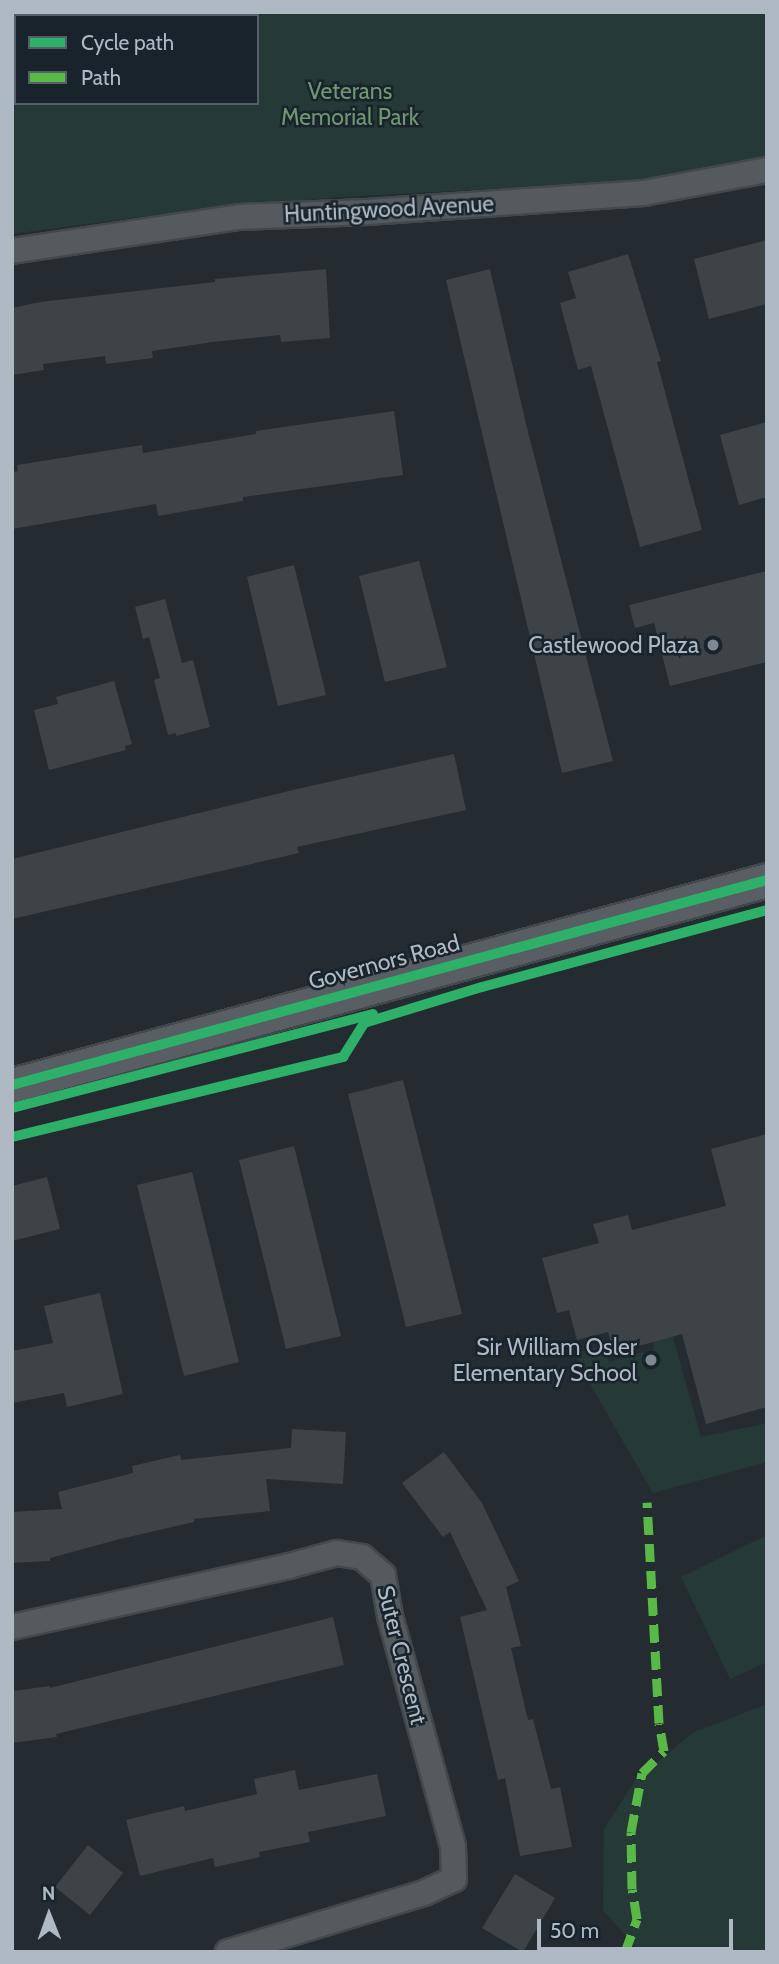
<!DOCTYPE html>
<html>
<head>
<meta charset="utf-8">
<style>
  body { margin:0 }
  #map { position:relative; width:779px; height:1964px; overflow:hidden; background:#252c31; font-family:Cabin,sans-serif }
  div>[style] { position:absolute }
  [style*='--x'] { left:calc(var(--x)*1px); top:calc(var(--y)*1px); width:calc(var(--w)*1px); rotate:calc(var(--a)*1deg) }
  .green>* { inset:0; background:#253937 }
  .building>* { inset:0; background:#3d4347 }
  .roads { filter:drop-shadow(2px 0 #42484c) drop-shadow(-2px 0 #42484c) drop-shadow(0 2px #42484c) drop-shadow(0 -2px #42484c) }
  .street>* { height:24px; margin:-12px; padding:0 12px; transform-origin:12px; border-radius:12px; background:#555a5f }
  .secondary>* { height:33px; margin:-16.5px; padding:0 16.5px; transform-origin:16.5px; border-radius:16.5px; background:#585e64 }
  .quiet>* { height:9px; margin-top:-4.5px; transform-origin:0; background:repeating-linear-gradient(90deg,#58b947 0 18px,transparent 0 27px) }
  .cycleway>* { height:10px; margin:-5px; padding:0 5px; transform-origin:5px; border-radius:5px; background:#2db169 }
  .dots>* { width:19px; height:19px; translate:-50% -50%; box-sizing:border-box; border:4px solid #19232b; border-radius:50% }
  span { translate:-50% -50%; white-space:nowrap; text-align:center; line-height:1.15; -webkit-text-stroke:5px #19232b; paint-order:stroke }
  .park-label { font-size:23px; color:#6f9771 }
  .street-label { font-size:23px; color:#aeb9c3 }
  .poi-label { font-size:23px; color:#aeb9c3 }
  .right { translate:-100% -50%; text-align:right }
  .frame { position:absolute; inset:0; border:14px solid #aeb9c3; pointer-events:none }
  .legend { position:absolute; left:14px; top:14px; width:245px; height:91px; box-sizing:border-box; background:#19232b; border:2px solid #555f68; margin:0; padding:9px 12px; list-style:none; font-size:21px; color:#aeb9c3 }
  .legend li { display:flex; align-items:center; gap:14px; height:35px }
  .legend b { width:35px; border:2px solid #555f68 }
  .north { position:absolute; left:14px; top:1880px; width:70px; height:70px; -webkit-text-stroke:5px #19232b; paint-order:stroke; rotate:359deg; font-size:19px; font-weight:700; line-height:28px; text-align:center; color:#aeb9c3 }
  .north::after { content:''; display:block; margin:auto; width:24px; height:32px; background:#aeb9c3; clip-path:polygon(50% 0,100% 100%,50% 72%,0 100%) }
  .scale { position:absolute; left:537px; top:1919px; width:196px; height:32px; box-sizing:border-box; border:4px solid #aeb9c3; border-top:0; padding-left:9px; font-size:21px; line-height:24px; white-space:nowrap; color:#aeb9c3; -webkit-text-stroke:5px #19232b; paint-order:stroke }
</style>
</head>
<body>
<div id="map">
  <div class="green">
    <i style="clip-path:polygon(evenodd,12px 12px,767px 12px,767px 159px,645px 181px,339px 197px,186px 211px,12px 234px,12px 12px,16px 16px,257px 16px,257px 103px,16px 103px,16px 16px)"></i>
    <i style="clip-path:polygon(670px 1327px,701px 1437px,767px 1423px,767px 1462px,653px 1493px,579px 1365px,576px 1353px,604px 1345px,609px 1362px,654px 1349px,650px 1334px)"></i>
    <i style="clip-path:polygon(767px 1535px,767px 1662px,730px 1679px,681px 1577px)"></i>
    <i style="clip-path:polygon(767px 1704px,767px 1952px,640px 1952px,603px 1910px,604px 1829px,636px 1779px,694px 1732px)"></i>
  </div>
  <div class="building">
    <i style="clip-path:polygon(767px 240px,767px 304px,709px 319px,694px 259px)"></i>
    <i style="clip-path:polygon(628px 254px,661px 361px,657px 362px,702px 530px,640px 547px,591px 366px,578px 370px,560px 303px,576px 298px,568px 272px)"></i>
    <i style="clip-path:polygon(326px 269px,330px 338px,281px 342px,280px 335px,213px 342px,152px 351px,153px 358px,106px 364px,105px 356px,43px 364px,44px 370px,12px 375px,12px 308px,40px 302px,215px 282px,215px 279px)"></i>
    <i style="clip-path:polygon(490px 269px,527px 428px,613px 761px,562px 773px,446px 280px)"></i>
    <i style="clip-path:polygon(394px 411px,403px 475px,243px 497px,243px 501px,158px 516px,156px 504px,12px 529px,12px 472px,18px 471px,17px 465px,142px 445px,143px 453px,256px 434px,256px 431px)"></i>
    <i style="clip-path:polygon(767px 422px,767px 497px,739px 505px,720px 435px)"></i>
    <i style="clip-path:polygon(419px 561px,447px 667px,385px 682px,359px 576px)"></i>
    <i style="clip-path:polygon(294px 565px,326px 695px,278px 706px,247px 577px)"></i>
    <i style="clip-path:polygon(767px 571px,767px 662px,670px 686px,654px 623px,635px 628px,629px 605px)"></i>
    <i style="clip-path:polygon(165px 599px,182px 663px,193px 660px,210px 727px,176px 736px,176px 733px,168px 735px,154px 680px,160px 678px,149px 637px,143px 639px,135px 607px)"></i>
    <i style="clip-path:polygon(114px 681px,132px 744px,125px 746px,126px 750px,49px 770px,34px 710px,58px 704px,56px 697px)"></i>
    <i style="clip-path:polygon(454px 754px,466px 810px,297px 847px,299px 853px,12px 919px,12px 859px,297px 789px)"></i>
    <i style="clip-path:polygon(403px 1080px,462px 1314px,406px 1327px,348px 1094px)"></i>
    <i style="clip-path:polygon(767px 1134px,767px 1407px,706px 1424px,682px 1334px,614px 1353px,608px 1332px,577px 1340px,569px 1310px,557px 1313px,542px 1258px,599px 1243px,593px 1224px,628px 1215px,632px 1230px,726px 1206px,711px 1149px)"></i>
    <i style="clip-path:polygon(294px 1146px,341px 1336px,286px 1349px,239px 1160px)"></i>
    <i style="clip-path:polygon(192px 1172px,239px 1362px,184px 1376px,137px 1185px)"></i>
    <i style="clip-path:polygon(47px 1177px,60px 1229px,12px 1241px,12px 1186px)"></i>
    <i style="clip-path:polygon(100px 1293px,123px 1394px,67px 1407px,64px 1393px,12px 1403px,12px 1351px,53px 1343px,44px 1306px)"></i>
    <i style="clip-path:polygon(292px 1429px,346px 1432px,343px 1484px,266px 1479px,270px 1511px,194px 1519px,194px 1522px,120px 1539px,50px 1558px,50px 1561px,12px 1563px,12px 1512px,62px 1509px,58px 1492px,133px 1473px,132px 1466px,180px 1455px,181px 1460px,291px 1448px)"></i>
    <i style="clip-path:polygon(444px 1452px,482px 1503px,519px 1581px,506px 1587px,521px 1646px,511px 1648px,528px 1720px,533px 1719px,551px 1789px,560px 1787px,572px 1847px,520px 1856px,505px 1778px,498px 1780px,460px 1617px,487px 1610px,450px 1532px,443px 1537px,402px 1483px)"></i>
    <i style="clip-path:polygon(333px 1617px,344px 1665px,56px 1734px,57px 1737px,12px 1743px,12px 1691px,50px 1686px,50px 1688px)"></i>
    <i style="clip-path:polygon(295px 1770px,299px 1790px,377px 1774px,386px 1816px,308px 1832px,310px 1842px,259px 1852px,260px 1857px,215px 1867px,213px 1858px,140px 1876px,126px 1820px,184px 1806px,185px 1811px,257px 1794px,254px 1779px)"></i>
    <i style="clip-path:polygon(88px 1845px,123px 1873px,90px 1915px,55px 1887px)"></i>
    <i style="clip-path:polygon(515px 1874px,555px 1898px,523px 1952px,482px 1928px)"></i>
  </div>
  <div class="roads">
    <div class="street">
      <i style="--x:12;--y:251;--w:230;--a:-8.5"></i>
      <i style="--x:239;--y:217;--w:128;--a:-2.2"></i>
      <i style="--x:367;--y:212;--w:278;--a:-3.9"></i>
      <i style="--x:644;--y:193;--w:125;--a:-10.6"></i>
      <i style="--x:12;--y:1627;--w:284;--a:-12.4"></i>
      <i style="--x:289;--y:1566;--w:50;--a:-15.2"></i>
      <i style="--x:337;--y:1553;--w:25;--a:9"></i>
      <i style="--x:362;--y:1557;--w:28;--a:41"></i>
      <i style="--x:383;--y:1575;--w:42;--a:80.3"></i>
      <i style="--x:390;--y:1616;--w:239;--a:74.7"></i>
      <i style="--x:453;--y:1847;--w:32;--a:88"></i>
      <i style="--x:454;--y:1879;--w:33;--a:155"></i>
      <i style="--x:424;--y:1893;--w:205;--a:163.2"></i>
    </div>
    <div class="secondary">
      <i style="--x:12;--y:1085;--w:782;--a:-15.19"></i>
    </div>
  </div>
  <div class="quiet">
    <i style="--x:625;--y:1952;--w:35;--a:-70"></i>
    <i style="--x:637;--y:1919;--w:30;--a:-99"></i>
    <i style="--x:632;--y:1889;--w:57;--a:-91"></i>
    <i style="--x:631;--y:1832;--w:60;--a:-79.4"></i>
    <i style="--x:642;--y:1773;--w:31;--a:-45"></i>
    <i style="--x:664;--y:1751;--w:28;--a:-100"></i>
    <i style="--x:659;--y:1723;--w:221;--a:-93.1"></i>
  </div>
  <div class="cycleway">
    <i style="--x:12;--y:1085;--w:782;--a:-15.19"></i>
    <i style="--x:12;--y:1108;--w:373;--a:-14.6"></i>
    <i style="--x:12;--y:1137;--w:341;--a:-13.6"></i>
    <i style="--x:343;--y:1057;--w:40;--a:-58"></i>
    <i style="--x:364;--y:1023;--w:123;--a:-17"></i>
    <i style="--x:482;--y:987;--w:295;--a:-15.1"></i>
  </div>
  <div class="dots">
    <i style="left:713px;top:645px;background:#7e8890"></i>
    <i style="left:651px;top:1360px;background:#7e8890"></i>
  </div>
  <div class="park-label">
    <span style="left:350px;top:104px">Veterans<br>Memorial Park</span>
  </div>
  <div class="street-label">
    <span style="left:389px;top:209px;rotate:-3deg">Huntingwood Avenue</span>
    <span style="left:384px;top:962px;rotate:-15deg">Governors Road</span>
    <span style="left:402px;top:1655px;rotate:76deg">Suter Crescent</span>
  </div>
  <div class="poi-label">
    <span class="right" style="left:699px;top:645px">Castlewood Plaza</span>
    <span class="right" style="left:637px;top:1360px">Sir William Osler<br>Elementary School</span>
  </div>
  <div class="frame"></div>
  <ul class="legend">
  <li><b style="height:9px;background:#2db169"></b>Cycle path</li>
  <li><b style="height:9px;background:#58b947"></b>Path</li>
  </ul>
  <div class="north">N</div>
  <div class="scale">50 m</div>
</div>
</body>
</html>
